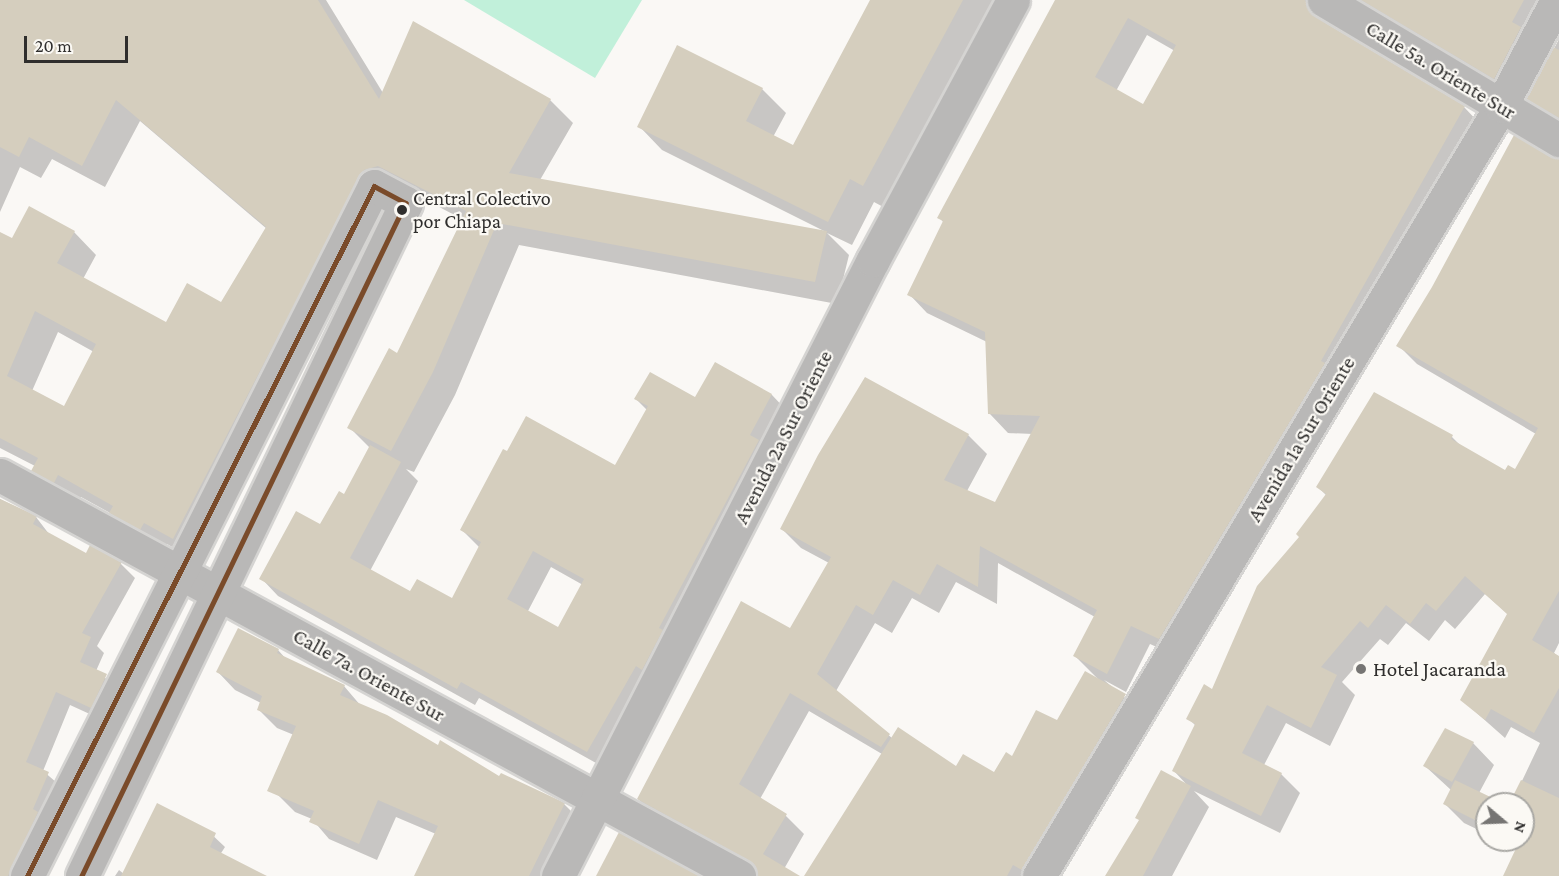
<!DOCTYPE html>
<html>
<head>
<meta charset="utf-8">
<style>
  body { margin:0 }
  #map { position:relative; width:1559px; height:876px; overflow:hidden; background:#faf8f5; font-family:"Crimson Pro",serif }
  div>[style] { position:absolute }
  [style*='--x'] { left:calc(var(--x)*1px); top:calc(var(--y)*1px); width:calc(var(--w)*1px); rotate:calc(var(--a)*1deg) }
  .green>* { inset:0; background:#c1f0da }
  .shadow>* { inset:0; background:#0003 }
  .building>* { inset:0; background:#d5cebe }
  .roads { filter:drop-shadow(2px 0 #d5d4d2) drop-shadow(-2px 0 #d5d4d2) drop-shadow(0 2px #d5d4d2) drop-shadow(0 -2px #d5d4d2) }
  .minor>* { height:33px; margin:-16.5px; padding:0 16.5px; transform-origin:16.5px; border-radius:16.5px; background:#b9b8b7 }
  .tertiary>* { height:33px; margin:-16.5px; padding:0 16.5px; transform-origin:16.5px; border-radius:16.5px; background:#b9b8b7 }
  .bus-1>* { height:4.5px; margin:-2.25px; padding:0 2.25px; transform-origin:2.25px; border-radius:2.25px; background:#7a4b2a }
  .dots>* { width:16px; height:16px; translate:-50% -50%; box-sizing:border-box; border:3px solid #fbf9f4; border-radius:50% }
  span { translate:-50% -50%; white-space:nowrap; text-align:center; line-height:1.15; -webkit-text-stroke:4.5px #fbf9f4; paint-order:stroke }
  .bus-label { font-size:20px; color:#2f2e2d }
  .left { translate:0 -50%; text-align:left }
  .street-label { font-size:21px; color:#2f2e2d }
  .poi-label { font-size:21px; color:#2f2e2d }
  .north { position:absolute; left:1475px; top:792px; width:60px; height:60px; box-sizing:border-box; background:#fbf9f4; border:2px solid #a9a8a4; border-radius:50%; rotate:109deg; font-size:16px; font-weight:700; line-height:24px; text-align:center; color:#2f2e2d }
  .north::after { content:''; display:block; margin:auto; width:21px; height:27px; background:#767573; clip-path:polygon(50% 0,100% 100%,50% 72%,0 100%) }
  .scale { position:absolute; left:24px; top:36px; width:104px; height:27px; box-sizing:border-box; border:3px solid #2f2e2d; border-top:0; padding-left:8px; font-size:18px; line-height:21px; white-space:nowrap; color:#2f2e2d; -webkit-text-stroke:4px #fbf9f4; paint-order:stroke }
</style>
</head>
<body>
<div id="map">
  <div class="green">
    <i style="clip-path:polygon(464px 0,642px 0,595px 78px)"></i>
  </div>
  <div class="shadow">
    <i style="clip-path:polygon(evenodd,8px 0,326px 0,383px 93px,550px 100px,573px 123px,540px 180px,826px 232px,662px 150px,639px 126px,762px 89px,786px 113px,773px 137px,793px 147px,871px 0,1002px 0,887px 209px,874px 202px,852px 245px,827px 233px,849px 255px,837px 304px,519px 245px,455px 395px,414px 472px,406px 469px,418px 481px,370px 571px,411px 593px,452px 600px,480px 548px,462px 530px,616px 467px,647px 410px,636px 399px,696px 399px,716px 364px,772px 395px,789px 413px,605px 768px,479px 698px,475px 705px,278px 596px,261px 578px,321px 526px,344px 496px,370px 448px,349px 427px,397px 355px,464px 220px,401px 187px,387px 192px,196px 561px,167px 544px,163px 551px,133px 535px,112px 514px,81px 497px,77px 504px,55px 493px,33px 470px,35px 466px,0 448px,0 234px,12px 240px,74px 232px,96px 255px,83px 279px,167px 324px,222px 304px,267px 229px,140px 121px,105px 187px,52px 159px,41px 178px,20px 167px,0 212px,0 16px,8px 0,58px 332px,94px 352px,65px 408px,32px 391px,58px 332px,8px 0,551px 567px,583px 585px,559px 629px,528px 611px,551px 567px)"></i>
    <i style="clip-path:polygon(evenodd,1057px 0,1342px 0,1327px 9px,1326px 25px,1464px 107px,1482px 126px,1179px 657px,1150px 644px,1126px 692px,1104px 680px,1145px 715px,1049px 876px,810px 876px,882px 754px,809px 711px,760px 799px,786px 816px,804px 834px,784px 869px,797px 876px,757px 876px,757px 872px,657px 818px,638px 799px,790px 630px,829px 563px,801px 548px,782px 529px,968px 435px,987px 454px,967px 491px,996px 504px,1033px 434px,1008px 433px,990px 414px,987px 342px,927px 313px,909px 294px,944px 223px,939px 217px,1057px 0,1147px 35px,1175px 51px,1143px 106px,1116px 91px,1147px 35px,1057px 0,998px 563px,1095px 617px,1075px 656px,1098px 679px,1058px 723px,995px 774px,956px 768px,892px 738px,836px 691px,875px 623px,892px 633px,912px 598px,939px 613px,956px 582px,997px 604px,998px 563px)"></i>
    <i style="clip-path:polygon(1345px 0,1559px 0,1513px 97px)"></i>
    <i style="clip-path:polygon(1559px 39px,1559px 124px,1528px 98px)"></i>
    <i style="clip-path:polygon(1559px 160px,1559px 643px,1554px 653px,1559px 657px,1559px 876px,1504px 876px,1517px 849px,1499px 840px,1523px 840px,1523px 804px,1511px 804px,1540px 743px,1511px 727px,1505px 738px,1462px 700px,1509px 615px,1485px 594px,1455px 629px,1445px 620px,1429px 641px,1406px 623px,1388px 645px,1380px 639px,1342px 682px,1355px 695px,1330px 746px,1286px 723px,1264px 765px,1281px 774px,1300px 793px,1280px 833px,1194px 791px,1209px 807px,1172px 876px,1109px 876px,1188px 786px,1174px 771px,1196px 726px,1188px 718px,1212px 691px,1327px 496px,1318px 487px,1374px 394px,1452px 437px,1464px 449px,1506px 472px,1515px 471px,1536px 434px,1417px 364px,1398px 345px)"></i>
    <i style="clip-path:polygon(0 499px,36px 517px,49px 534px,87px 555px,121px 564px,135px 578px,97px 646px,104px 653px,96px 671px,121px 690px,105px 721px,70px 705px,43px 771px,63px 788px,28px 876px,0 876px)"></i>
    <i style="clip-path:polygon(278px 650px,286px 659px,344px 686px,361px 706px,500px 779px,564px 804px,582px 822px,555px 876px,416px 876px,436px 834px,396px 817px,377px 860px,329px 839px,312px 819px,295px 812px,277px 794px,294px 735px,277px 728px,259px 710px,261px 703px,235px 690px,218px 672px)"></i>
    <i style="clip-path:polygon(1473px 743px,1494px 765px,1479px 793px,1502px 804px,1487px 804px,1487px 834px,1464px 823px,1445px 804px,1451px 790px,1425px 766px)"></i>
    <i style="clip-path:polygon(207px 830px,225px 847px,206px 876px,115px 876px,119px 870px,124px 874px)"></i>
  </div>
  <div class="building">
    <i style="clip-path:polygon(evenodd,0 0,318px 0,379px 99px,413px 21px,551px 99px,509px 173px,827px 231px,815px 282px,497px 223px,433px 372px,391px 451px,347px 428px,389px 348px,397px 353px,466px 211px,378px 166px,364px 170px,173px 539px,144px 523px,140px 530px,109px 513px,113px 506px,58px 475px,54px 483px,31px 471px,38px 458px,0 438px,0 232px,12px 238px,29px 206px,75px 231px,57px 263px,166px 322px,187px 283px,221px 302px,266px 227px,116px 100px,82px 166px,29px 137px,19px 157px,0 147px,0 0,35px 311px,96px 344px,64px 406px,7px 376px,35px 311px)"></i>
    <i style="clip-path:polygon(870px 0,963px 0,863px 186px,850px 179px,828px 222px,637px 127px,677px 45px,763px 88px,746px 121px,793px 145px)"></i>
    <i style="clip-path:polygon(evenodd,1055px 0,1305px 0,1314px 16px,1465px 106px,1321px 361px,1325px 363px,1159px 639px,1131px 626px,1107px 674px,1073px 656px,1097px 610px,980px 546px,978px 587px,937px 564px,920px 595px,893px 580px,873px 615px,856px 605px,817px 674px,890px 734px,881px 747px,790px 693px,739px 784px,787px 814px,763px 854px,800px 876px,758px 876px,748px 860px,637px 799px,741px 601px,790px 628px,831px 557px,780px 529px,818px 455px,865px 377px,969px 434px,944px 480px,995px 502px,1040px 416px,988px 414px,985px 332px,907px 295px,943px 221px,937px 218px,1055px 0,1128px 18px,1176px 45px,1143px 104px,1095px 77px,1128px 18px)"></i>
    <i style="clip-path:polygon(1361px 0,1524px 0,1512px 22px,1521px 27px,1494px 79px)"></i>
    <i style="clip-path:polygon(1553px 47px,1559px 50px,1559px 118px,1526px 99px)"></i>
    <i style="clip-path:polygon(1514px 135px,1559px 159px,1559px 591px,1532px 640px,1559px 656px,1559px 688px,1534px 733px,1491px 709px,1485px 720px,1460px 700px,1507px 614px,1465px 576px,1436px 611px,1426px 603px,1410px 624px,1386px 605px,1368px 628px,1360px 621px,1321px 667px,1337px 675px,1311px 728px,1267px 705px,1242px 753px,1282px 773px,1261px 816px,1172px 771px,1195px 724px,1186px 719px,1204px 684px,1212px 689px,1257px 586px,1299px 537px,1296px 534px,1326px 494px,1316px 487px,1374px 392px,1453px 435px,1451px 439px,1505px 470px,1508px 465px,1515px 469px,1538px 428px,1396px 346px,1432px 287px)"></i>
    <i style="clip-path:polygon(evenodd,715px 362px,772px 394px,750px 435px,759px 440px,659px 628px,663px 630px,642px 670px,636px 666px,587px 752px,461px 682px,457px 689px,259px 579px,296px 511px,320px 524px,339px 491px,344px 494px,370px 445px,401px 462px,350px 558px,410px 591px,417px 579px,452px 598px,481px 542px,460px 530px,503px 449px,507px 451px,526px 416px,615px 465px,648px 406px,634px 399px,650px 372px,695px 397px,715px 362px,533px 551px,584px 579px,558px 627px,507px 599px,533px 551px)"></i>
    <i style="clip-path:polygon(0 499px,37px 516px,33px 524px,86px 553px,90px 545px,122px 562px,82px 633px,91px 637px,80px 662px,107px 674px,91px 708px,56px 692px,26px 762px,49px 772px,33px 809px,38px 812px,8px 876px,0 876px)"></i>
    <i style="clip-path:polygon(238px 628px,279px 649px,277px 653px,345px 685px,340px 695px,387px 715px,438px 745px,440px 740px,499px 776px,501px 773px,565px 803px,529px 876px,414px 876px,438px 826px,378px 800px,359px 844px,309px 822px,314px 811px,267px 791px,296px 726px,257px 710px,262px 696px,216px 672px)"></i>
    <i style="clip-path:polygon(1085px 671px,1126px 694px,1022px 870px,1013px 865px,1007px 876px,804px 876px,898px 727px,956px 766px,963px 754px,994px 772px,1006px 752px,1012px 756px,1036px 710px,1057px 720px)"></i>
    <i style="clip-path:polygon(1445px 728px,1474px 742px,1452px 782px,1423px 766px)"></i>
    <i style="clip-path:polygon(1161px 770px,1191px 786px,1143px 876px,1105px 876px,1139px 820px,1135px 818px)"></i>
    <i style="clip-path:polygon(1455px 780px,1505px 804px,1487px 804px,1487px 826px,1443px 804px)"></i>
    <i style="clip-path:polygon(1521px 780px,1559px 798px,1559px 876px,1503px 876px,1519px 842px,1516px 840px,1523px 840px,1523px 804px,1509px 804px)"></i>
    <i style="clip-path:polygon(157px 803px,216px 833px,210px 847px,267px 876px,121px 876px)"></i>
    <i style="clip-path:polygon(619px 832px,700px 876px,596px 876px)"></i>
  </div>
  <div class="roads">
    <div class="minor">
      <i style="--x:1324;--y:0;--w:274;--a:30.8"></i>
      <i style="--x:0;--y:475;--w:841;--a:28.49"></i>
      <i style="--x:27;--y:876;--w:772;--a:-63.3"></i>
      <i style="--x:374;--y:186;--w:36;--a:28"></i>
      <i style="--x:406;--y:203;--w:747;--a:115.71"></i>
      <i style="--x:558;--y:876;--w:692;--a:-62.92"></i>
      <i style="--x:873;--y:260;--w:295;--a:-61.7"></i>
    </div>
    <div class="tertiary">
      <i style="--x:1039;--y:876;--w:898;--a:-59.04"></i>
      <i style="--x:1501;--y:106;--w:120;--a:-62.2"></i>
    </div>
  </div>
  <div class="bus-1">
    <i style="--x:27;--y:876;--w:772;--a:-63.3"></i>
    <i style="--x:374;--y:186;--w:36;--a:28"></i>
    <i style="--x:406;--y:203;--w:747;--a:115.71"></i>
  </div>
  <div class="dots">
    <i style="left:402px;top:210px;background:#2f2e2d"></i>
    <i style="left:1361px;top:669px;background:#767573"></i>
  </div>
  <div class="bus-label">
    <span class="left" style="left:413px;top:210px">Central Colectivo<br>por Chiapa</span>
  </div>
  <div class="street-label">
    <span style="left:1441px;top:70px;rotate:31deg">Calle 5a. Oriente Sur</span>
    <span style="left:783px;top:437px;rotate:-63deg">Avenida 2a Sur Oriente</span>
    <span style="left:1301px;top:439px;rotate:-59deg">Avenida 1a Sur Oriente</span>
    <span style="left:369px;top:675px;rotate:29deg">Calle 7a. Oriente Sur</span>
  </div>
  <div class="poi-label">
    <span class="left" style="left:1373px;top:669px">Hotel Jacaranda</span>
  </div>
  <div class="north">N</div>
  <div class="scale">20 m</div>
</div>
</body>
</html>
